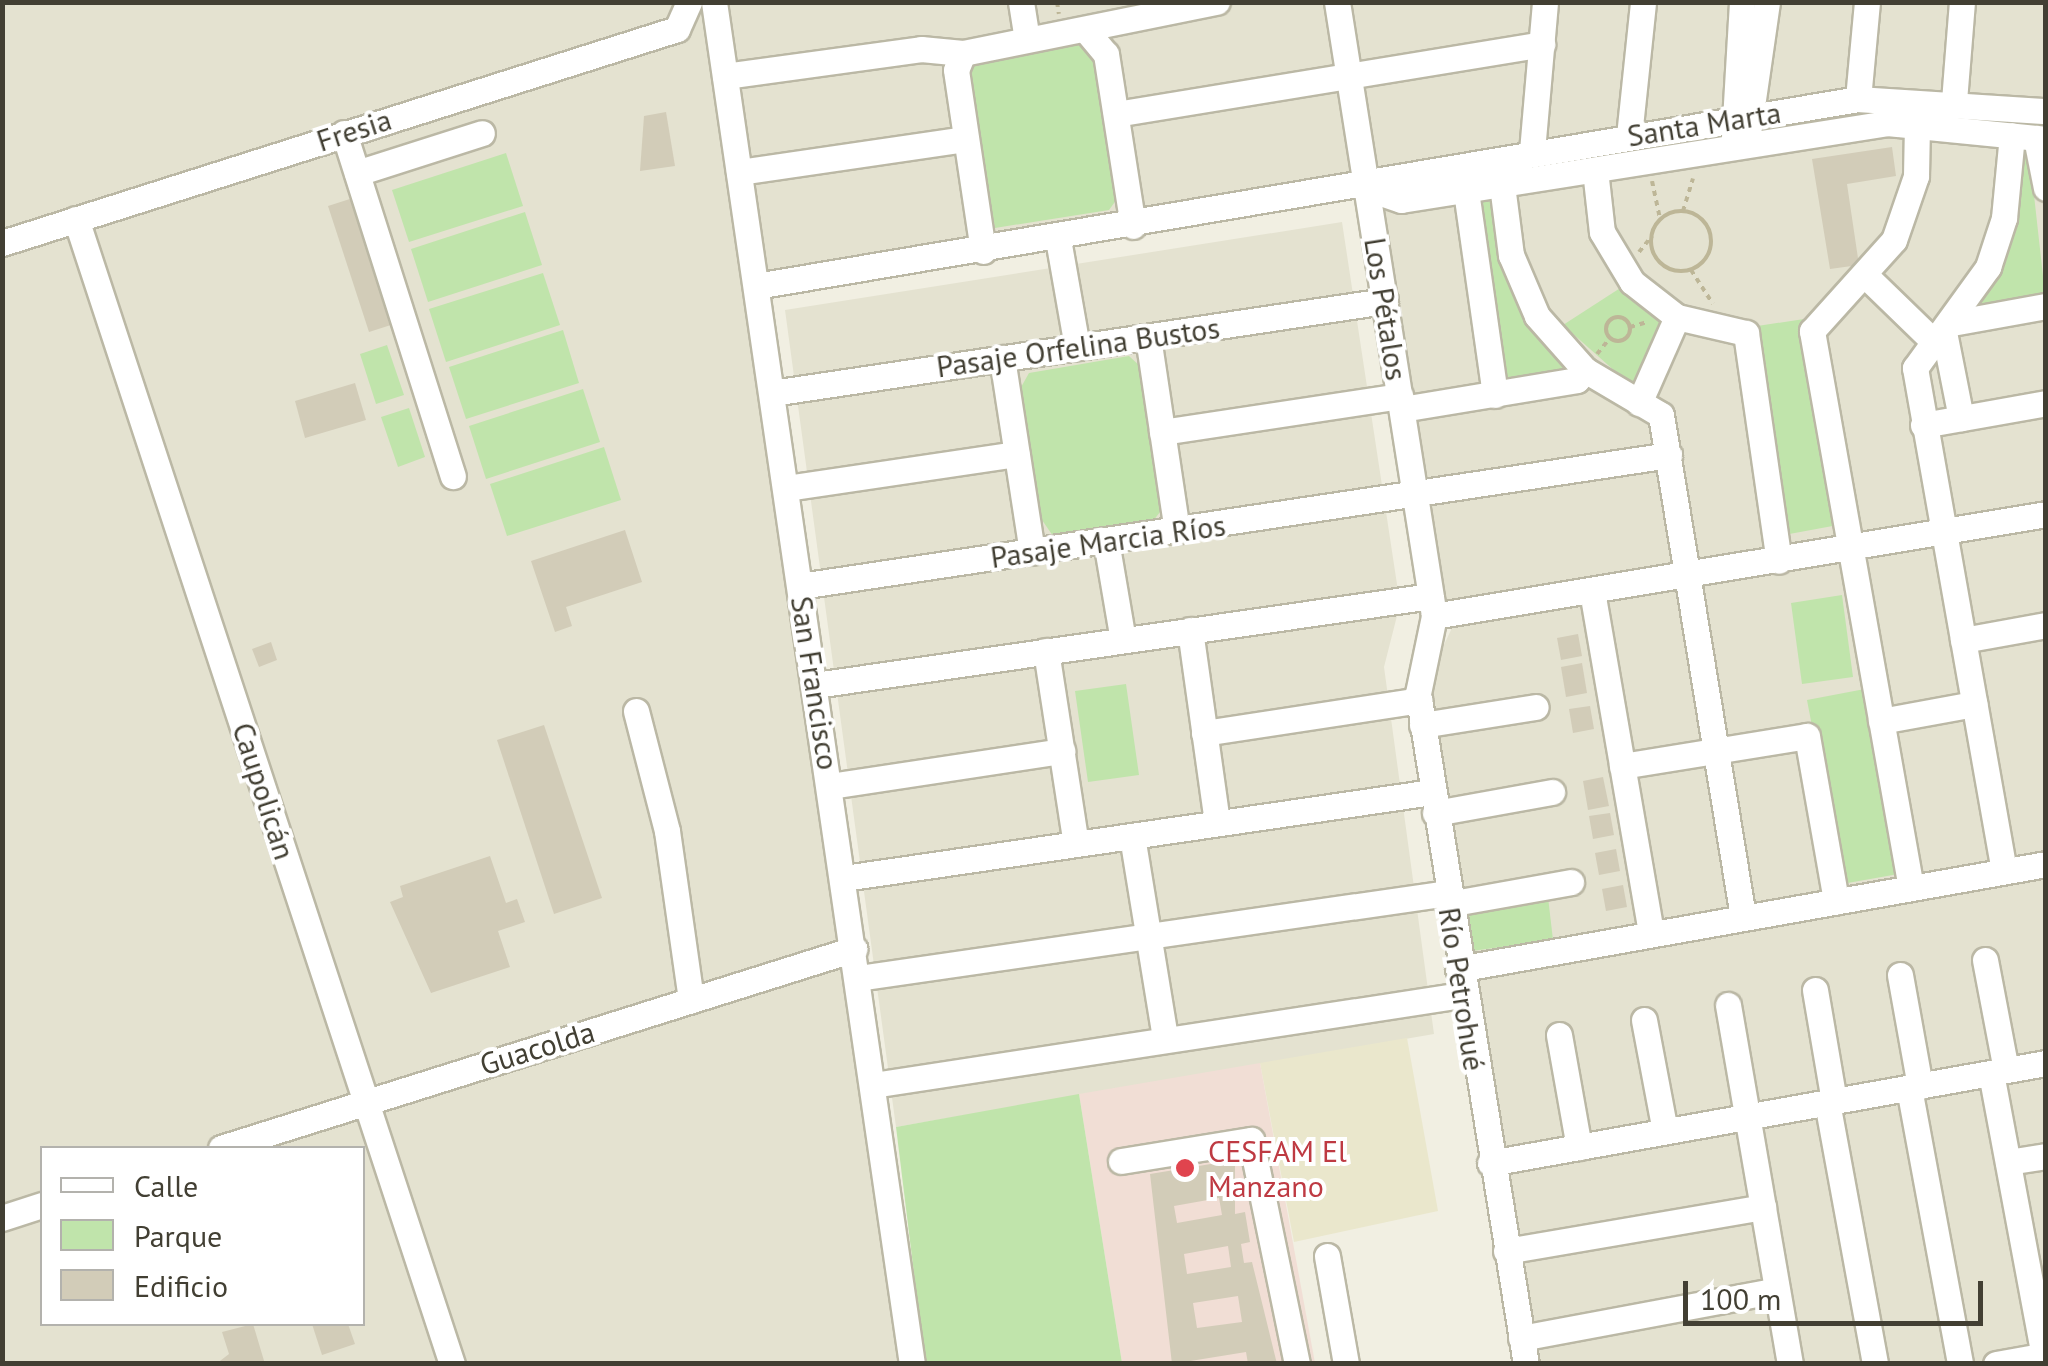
<!DOCTYPE html>
<html>
<head>
<meta charset="utf-8">
<style>
  body { margin:0 }
  #map { position:relative; width:2048px; height:1366px; overflow:hidden; background:#f1efe2; font-family:"PT Sans",sans-serif }
  div>[style] { position:absolute }
  [style*='--x'] { left:calc(var(--x)*1px); top:calc(var(--y)*1px); width:calc(var(--w)*1px); rotate:calc(var(--a)*1deg) }
  .residential>* { inset:0; background:#e4e2d0 }
  .education>* { inset:0; background:#eae7cc }
  .medical>* { inset:0; background:#f1ded5 }
  .green>* { inset:0; background:#c0e4ab }
  .building>* { inset:0; background:#d2ccb8 }
  .path>* { height:4px; margin-top:-2px; transform-origin:0; background:repeating-linear-gradient(90deg,#bdb697 0 5px,transparent 0 10px) }
  .path>.ring { margin:-2px; padding:0; box-sizing:content-box; background:none; border:4px solid #bdb697; border-radius:50% }
  .roads { filter:drop-shadow(2px 0 #bbb8a5) drop-shadow(-2px 0 #bbb8a5) drop-shadow(0 2px #bbb8a5) drop-shadow(0 -2px #bbb8a5) }
  .minor>* { height:25px; margin:-12.5px; padding:0 12.5px; transform-origin:12.5px; border-radius:12.5px; background:#fff }
  .dots>* { width:28px; height:28px; translate:-50% -50%; box-sizing:border-box; border:5px solid #fff; border-radius:50% }
  span { translate:-50% -50%; white-space:nowrap; text-align:center; line-height:1.15; -webkit-text-stroke:8px #fff; paint-order:stroke }
  .street-label { font-size:30px; color:#423f33 }
  .health-label { font-size:30px; color:#be3a42 }
  .left { translate:0 -50%; text-align:left }
  .frame { position:absolute; inset:0; border:5px solid #423f33; pointer-events:none }
  .legend { position:absolute; left:40px; top:1146px; width:325px; height:180px; box-sizing:border-box; background:#fff; border:2px solid #b3b2ad; margin:0; padding:12px 18px; list-style:none; font-size:30px; color:#423f33 }
  .legend li { display:flex; align-items:center; gap:20px; height:50px }
  .legend b { width:50px; border:2px solid #b3b2ad }
  .scale { position:absolute; left:1683px; top:1281px; width:300px; height:45px; box-sizing:border-box; border:5px solid #423f33; border-top:0; padding-left:12px; font-size:30px; line-height:35px; white-space:nowrap; color:#423f33; -webkit-text-stroke:8px #fff; paint-order:stroke }
</style>
</head>
<body>
<div id="map">
  <div class="residential">
    <i style="clip-path:polygon(evenodd,3px 3px,2045px 3px,2045px 1363px,1539px 1363px,1477px 1027px,1427px 680px,1451px 630px,1379px 190px,745px 282px,900px 1363px,3px 1364px,3px 3px,42px 1148px,362px 1148px,362px 1324px,42px 1324px,42px 1148px)"></i>
    <i style="clip-path:polygon(1342px 222px,1400px 604px,1384px 667px,1434px 1034px,896px 1127px,785px 310px)"></i>
  </div>
  <div class="education">
    <i style="clip-path:polygon(1407px 1038px,1438px 1211px,1294px 1242px,1260px 1063px)"></i>
  </div>
  <div class="medical">
    <i style="clip-path:polygon(1260px 1063px,1315px 1363px,1122px 1363px,1079px 1094px)"></i>
  </div>
  <div class="green">
    <i style="clip-path:polygon(1083px 41px,1095px 55px,1117px 199px,1109px 210px,995px 228px,966px 74px,976px 60px)"></i>
    <i style="clip-path:polygon(2019px 150px,2029px 150px,2045px 294px,1970px 309px,2016px 226px)"></i>
    <i style="clip-path:polygon(506px 153px,523px 206px,409px 242px,392px 190px)"></i>
    <i style="clip-path:polygon(1491px 196px,1508px 280px,1565px 371px,1501px 381px,1477px 201px)"></i>
    <i style="clip-path:polygon(525px 212px,542px 265px,428px 302px,411px 249px)"></i>
    <i style="clip-path:polygon(543px 273px,560px 325px,446px 362px,429px 309px)"></i>
    <i style="clip-path:polygon(1628px 283px,1669px 322px,1635px 389px,1563px 325px)"></i>
    <i style="clip-path:polygon(1804px 319px,1838px 525px,1784px 535px,1751px 327px)"></i>
    <i style="clip-path:polygon(563px 330px,579px 383px,466px 419px,449px 367px)"></i>
    <i style="clip-path:polygon(387px 345px,404px 395px,376px 404px,360px 354px)"></i>
    <i style="clip-path:polygon(1129px 356px,1141px 367px,1164px 507px,1153px 521px,1053px 536px,1042px 520px,1020px 389px,1029px 373px)"></i>
    <i style="clip-path:polygon(583px 389px,600px 442px,486px 479px,469px 426px)"></i>
    <i style="clip-path:polygon(409px 408px,425px 457px,398px 467px,381px 417px)"></i>
    <i style="clip-path:polygon(604px 447px,621px 500px,507px 536px,490px 484px)"></i>
    <i style="clip-path:polygon(1842px 595px,1853px 677px,1802px 684px,1791px 603px)"></i>
    <i style="clip-path:polygon(1126px 684px,1139px 775px,1088px 782px,1075px 691px)"></i>
    <i style="clip-path:polygon(1870px 688px,1904px 873px,1842px 884px,1807px 700px)"></i>
    <i style="clip-path:polygon(1548px 897px,1553px 940px,1464px 952px,1459px 909px)"></i>
    <i style="clip-path:polygon(1079px 1094px,1122px 1363px,925px 1363px,896px 1127px)"></i>
  </div>
  <div class="building">
    <i style="clip-path:polygon(666px 112px,675px 166px,640px 171px,644px 116px)"></i>
    <i style="clip-path:polygon(1892px 147px,1896px 176px,1847px 184px,1859px 265px,1830px 269px,1812px 159px)"></i>
    <i style="clip-path:polygon(353px 198px,394px 324px,369px 332px,328px 206px)"></i>
    <i style="clip-path:polygon(355px 383px,366px 420px,305px 438px,295px 401px)"></i>
    <i style="clip-path:polygon(625px 530px,642px 582px,566px 607px,572px 626px,555px 632px,531px 561px)"></i>
    <i style="clip-path:polygon(1578px 634px,1582px 656px,1561px 660px,1557px 638px)"></i>
    <i style="clip-path:polygon(271px 642px,277px 660px,259px 667px,252px 649px)"></i>
    <i style="clip-path:polygon(1582px 663px,1587px 693px,1566px 697px,1561px 667px)"></i>
    <i style="clip-path:polygon(1590px 706px,1594px 729px,1573px 733px,1569px 709px)"></i>
    <i style="clip-path:polygon(544px 725px,602px 898px,554px 914px,497px 740px)"></i>
    <i style="clip-path:polygon(1603px 777px,1609px 806px,1588px 810px,1583px 781px)"></i>
    <i style="clip-path:polygon(1610px 813px,1614px 835px,1593px 839px,1589px 816px)"></i>
    <i style="clip-path:polygon(1616px 849px,1620px 871px,1599px 875px,1595px 853px)"></i>
    <i style="clip-path:polygon(490px 856px,506px 903px,517px 899px,525px 922px,498px 931px,510px 967px,431px 993px,390px 902px,403px 897px,400px 886px)"></i>
    <i style="clip-path:polygon(1623px 885px,1627px 907px,1606px 911px,1602px 889px)"></i>
    <i style="clip-path:polygon(evenodd,1235px 1160px,1235px 1214px,1245px 1212px,1250px 1242px,1241px 1244px,1244px 1263px,1252px 1262px,1277px 1364px,1248px 1364px,1246px 1352px,1172px 1364px,1150px 1174px,1235px 1160px,1219px 1198px,1222px 1215px,1177px 1223px,1174px 1206px,1219px 1198px,1235px 1160px,1228px 1246px,1231px 1267px,1187px 1274px,1184px 1254px,1228px 1246px,1235px 1160px,1238px 1296px,1242px 1322px,1197px 1328px,1193px 1303px,1238px 1296px)"></i>
    <i style="clip-path:polygon(253px 1324px,265px 1364px,216px 1364px,229px 1354px,222px 1332px)"></i>
    <i style="clip-path:polygon(312px 1324px,348px 1324px,355px 1344px,322px 1355px)"></i>
  </div>
  <div class="path">
    <i style="--x:1057;--y:2;--w:12;--a:81"></i>
    <i style="--x:1652;--y:181;--w:40;--a:78"></i>
    <i style="--x:1683;--y:211;--w:34;--a:-73"></i>
    <i class="ring" style="left:1651px;top:211px;width:56px;height:56px"></i>
    <i style="--x:1639;--y:252;--w:21;--a:-51"></i>
    <i style="--x:1691;--y:270;--w:40;--a:57.1"></i>
    <i class="ring" style="left:1606px;top:317px;width:20px;height:20px"></i>
    <i style="--x:1630;--y:327;--w:19;--a:-16"></i>
    <i style="--x:1597;--y:354;--w:21;--a:-51"></i>
  </div>
  <div class="roads">
    <div class="minor">
      <i style="--x:714;--y:2;--w:1376;--a:81.73"></i>
      <i style="--x:1021;--y:2;--w:37;--a:81"></i>
      <i style="--x:1337;--y:2;--w:622;--a:81.02"></i>
      <i style="--x:1434;--y:616;--w:79;--a:101.7"></i>
      <i style="--x:1418;--y:693;--w:680;--a:80.86"></i>
      <i style="--x:1089;--y:34;--w:26;--a:50"></i>
      <i style="--x:1106;--y:54;--w:174;--a:81.1"></i>
      <i style="--x:963;--y:53;--w:18;--a:112"></i>
      <i style="--x:956;--y:70;--w:183;--a:81.5"></i>
      <i style="--x:725;--y:76;--w:198;--a:-7.8"></i>
      <i style="--x:921;--y:49;--w:42;--a:5.4"></i>
      <i style="--x:963;--y:53;--w:259;--a:-11.4"></i>
      <i style="--x:1858;--y:99;--w:97;--a:-84.7"></i>
      <i style="--x:1954;--y:101;--w:99;--a:-85.4"></i>
      <i style="--x:1116;--y:114;--w:432;--a:-9.3"></i>
      <i style="--x:1749;--y:127;--w:126;--a:-81.8"></i>
      <i style="--x:344;--y:133;--w:360;--a:72.4"></i>
      <i style="--x:1629;--y:136;--w:135;--a:-84"></i>
      <i style="--x:1734;--y:137;--w:135;--a:-86.6"></i>
      <i style="--x:2036;--y:138;--w:51;--a:78.7"></i>
      <i style="--x:1532;--y:151;--w:150;--a:-85"></i>
      <i style="--x:1595;--y:170;--w:62;--a:83.6"></i>
      <i style="--x:1602;--y:232;--w:58;--a:59"></i>
      <i style="--x:1632;--y:282;--w:57;--a:37.9"></i>
      <i style="--x:1677;--y:317;--w:71;--a:13.1"></i>
      <i style="--x:1746;--y:333;--w:230;--a:81.8"></i>
      <i style="--x:739;--y:172;--w:229;--a:-8.3"></i>
      <i style="--x:357;--y:173;--w:131;--a:-17.7"></i>
      <i style="--x:1502;--y:185;--w:71;--a:82.7"></i>
      <i style="--x:1511;--y:255;--w:66;--a:66.9"></i>
      <i style="--x:1537;--y:316;--w:72;--a:48.4"></i>
      <i style="--x:1585;--y:370;--w:88;--a:30.6"></i>
      <i style="--x:1661;--y:415;--w:509;--a:80.72"></i>
      <i style="--x:1366;--y:188;--w:37;--a:19"></i>
      <i style="--x:1401;--y:200;--w:492;--a:-9"></i>
      <i style="--x:1887;--y:123;--w:160;--a:5.7"></i>
      <i style="--x:1466;--y:191;--w:206;--a:81.9"></i>
      <i style="--x:76;--y:219;--w:1205;--a:71.82"></i>
      <i style="--x:1058;--y:239;--w:110;--a:80"></i>
      <i style="--x:2;--y:243;--w:708;--a:-17.59"></i>
      <i style="--x:677;--y:29;--w:30;--a:-66"></i>
      <i style="--x:1867;--y:277;--w:93;--a:44.1"></i>
      <i style="--x:756;--y:286;--w:1118;--a:-9.63"></i>
      <i style="--x:1858;--y:99;--w:188;--a:3.7"></i>
      <i style="--x:1952;--y:323;--w:96;--a:-10.3"></i>
      <i style="--x:1944;--y:332;--w:88;--a:78.8"></i>
      <i style="--x:1148;--y:337;--w:196;--a:81.5"></i>
      <i style="--x:1002;--y:358;--w:196;--a:81.2"></i>
      <i style="--x:772;--y:393;--w:620;--a:-8.54"></i>
      <i style="--x:1639;--y:403;--w:94;--a:-66.2"></i>
      <i style="--x:1402;--y:409;--w:177;--a:-9.4"></i>
      <i style="--x:1577;--y:380;--w:13;--a:-51"></i>
      <i style="--x:1923;--y:425;--w:125;--a:-10.1"></i>
      <i style="--x:1162;--y:432;--w:241;--a:-8.6"></i>
      <i style="--x:786;--y:488;--w:233;--a:-8.4"></i>
      <i style="--x:1106;--y:541;--w:100;--a:80.3"></i>
      <i style="--x:800;--y:586;--w:879;--a:-8.57"></i>
      <i style="--x:1592;--y:591;--w:348;--a:80.2"></i>
      <i style="--x:1434;--y:616;--w:620;--a:-9.46"></i>
      <i style="--x:1190;--y:630;--w:194;--a:82"></i>
      <i style="--x:1963;--y:640;--w:84;--a:-10.2"></i>
      <i style="--x:1046;--y:651;--w:195;--a:81.2"></i>
      <i style="--x:815;--y:685;--w:622;--a:-8.22"></i>
      <i style="--x:636;--y:711;--w:124;--a:75.5"></i>
      <i style="--x:667;--y:831;--w:171;--a:81.9"></i>
      <i style="--x:1881;--y:721;--w:95;--a:-10.4"></i>
      <i style="--x:1422;--y:725;--w:115;--a:-9"></i>
      <i style="--x:1204;--y:733;--w:218;--a:-8.7"></i>
      <i style="--x:1622;--y:766;--w:187;--a:-9.2"></i>
      <i style="--x:1807;--y:736;--w:168;--a:80"></i>
      <i style="--x:830;--y:786;--w:235;--a:-8.6"></i>
      <i style="--x:1435;--y:813;--w:119;--a:-10.2"></i>
      <i style="--x:1132;--y:836;--w:205;--a:80.7"></i>
      <i style="--x:2004;--y:871;--w:511;--a:-100.03"></i>
      <i style="--x:1915;--y:368;--w:125;--a:-54.1"></i>
      <i style="--x:1988;--y:267;--w:52;--a:-71.9"></i>
      <i style="--x:2004;--y:218;--w:83;--a:-84.5"></i>
      <i style="--x:844;--y:878;--w:594;--a:-8.32"></i>
      <i style="--x:1911;--y:888;--w:566;--a:-100.08"></i>
      <i style="--x:1812;--y:331;--w:122;--a:-48"></i>
      <i style="--x:1894;--y:240;--w:68;--a:-71"></i>
      <i style="--x:1916;--y:176;--w:53;--a:-88.9"></i>
      <i style="--x:1448;--y:904;--w:125;--a:-10.1"></i>
      <i style="--x:1985;--y:960;--w:112;--a:79.2"></i>
      <i style="--x:1458;--y:969;--w:597;--a:-10.12"></i>
      <i style="--x:1900;--y:975;--w:113;--a:79.8"></i>
      <i style="--x:858;--y:978;--w:595;--a:-8.21"></i>
      <i style="--x:1815;--y:990;--w:113;--a:80.3"></i>
      <i style="--x:1728;--y:1005;--w:364;--a:80.2"></i>
      <i style="--x:1644;--y:1020;--w:113;--a:79.3"></i>
      <i style="--x:1559;--y:1035;--w:114;--a:79.9"></i>
      <i style="--x:1991;--y:1073;--w:287;--a:79.4"></i>
      <i style="--x:873;--y:1085;--w:596;--a:-8.69"></i>
      <i style="--x:1909;--y:1088;--w:281;--a:79.5"></i>
      <i style="--x:1827;--y:1102;--w:266;--a:79.6"></i>
      <i style="--x:221;--y:1148;--w:664;--a:-17.45"></i>
      <i style="--x:1121;--y:1161;--w:132;--a:-9.2"></i>
      <i style="--x:1251;--y:1140;--w:229;--a:78.4"></i>
      <i style="--x:2008;--y:1162;--w:38;--a:-9"></i>
      <i style="--x:1490;--y:1163;--w:565;--a:-10.2"></i>
      <i style="--x:2;--y:1218;--w:42;--a:-18"></i>
      <i style="--x:1506;--y:1251;--w:261;--a:-9.7"></i>
      <i style="--x:1327;--y:1256;--w:110;--a:80"></i>
      <i style="--x:1521;--y:1338;--w:260;--a:-10.6"></i>
      <i style="--x:1996;--y:1364;--w:51;--a:-10.2"></i>
    </div>
  </div>
  <div class="dots">
    <i style="left:1185px;top:1168px;background:#e0444e"></i>
  </div>
  <div class="street-label">
    <span style="left:1704px;top:124px;rotate:-9deg">Santa Marta</span>
    <span style="left:354px;top:130px;rotate:-18deg">Fresia</span>
    <span style="left:1386px;top:309px;rotate:81deg">Los Pétalos</span>
    <span style="left:1078px;top:347px;rotate:-8deg">Pasaje Orfelina Bustos</span>
    <span style="left:1108px;top:541px;rotate:-8deg">Pasaje Marcia Ríos</span>
    <span style="left:815px;top:683px;rotate:81deg">San Francisco</span>
    <span style="left:264px;top:791px;rotate:72deg">Caupolicán</span>
    <span style="left:1462px;top:989px;rotate:81deg">Río Petrohué</span>
    <span style="left:537px;top:1048px;rotate:-17deg">Guacolda</span>
  </div>
  <div class="health-label">
    <span class="left" style="left:1208px;top:1168px">CESFAM El<br>Manzano</span>
  </div>
  <div class="frame"></div>
  <ul class="legend">
  <li><b style="height:12px;background:#fff"></b>Calle</li>
  <li><b style="height:28px;background:#c0e4ab"></b>Parque</li>
  <li><b style="height:28px;background:#d2ccb8"></b>Edificio</li>
  </ul>
  <div class="scale">100 m</div>
</div>
</body>
</html>
